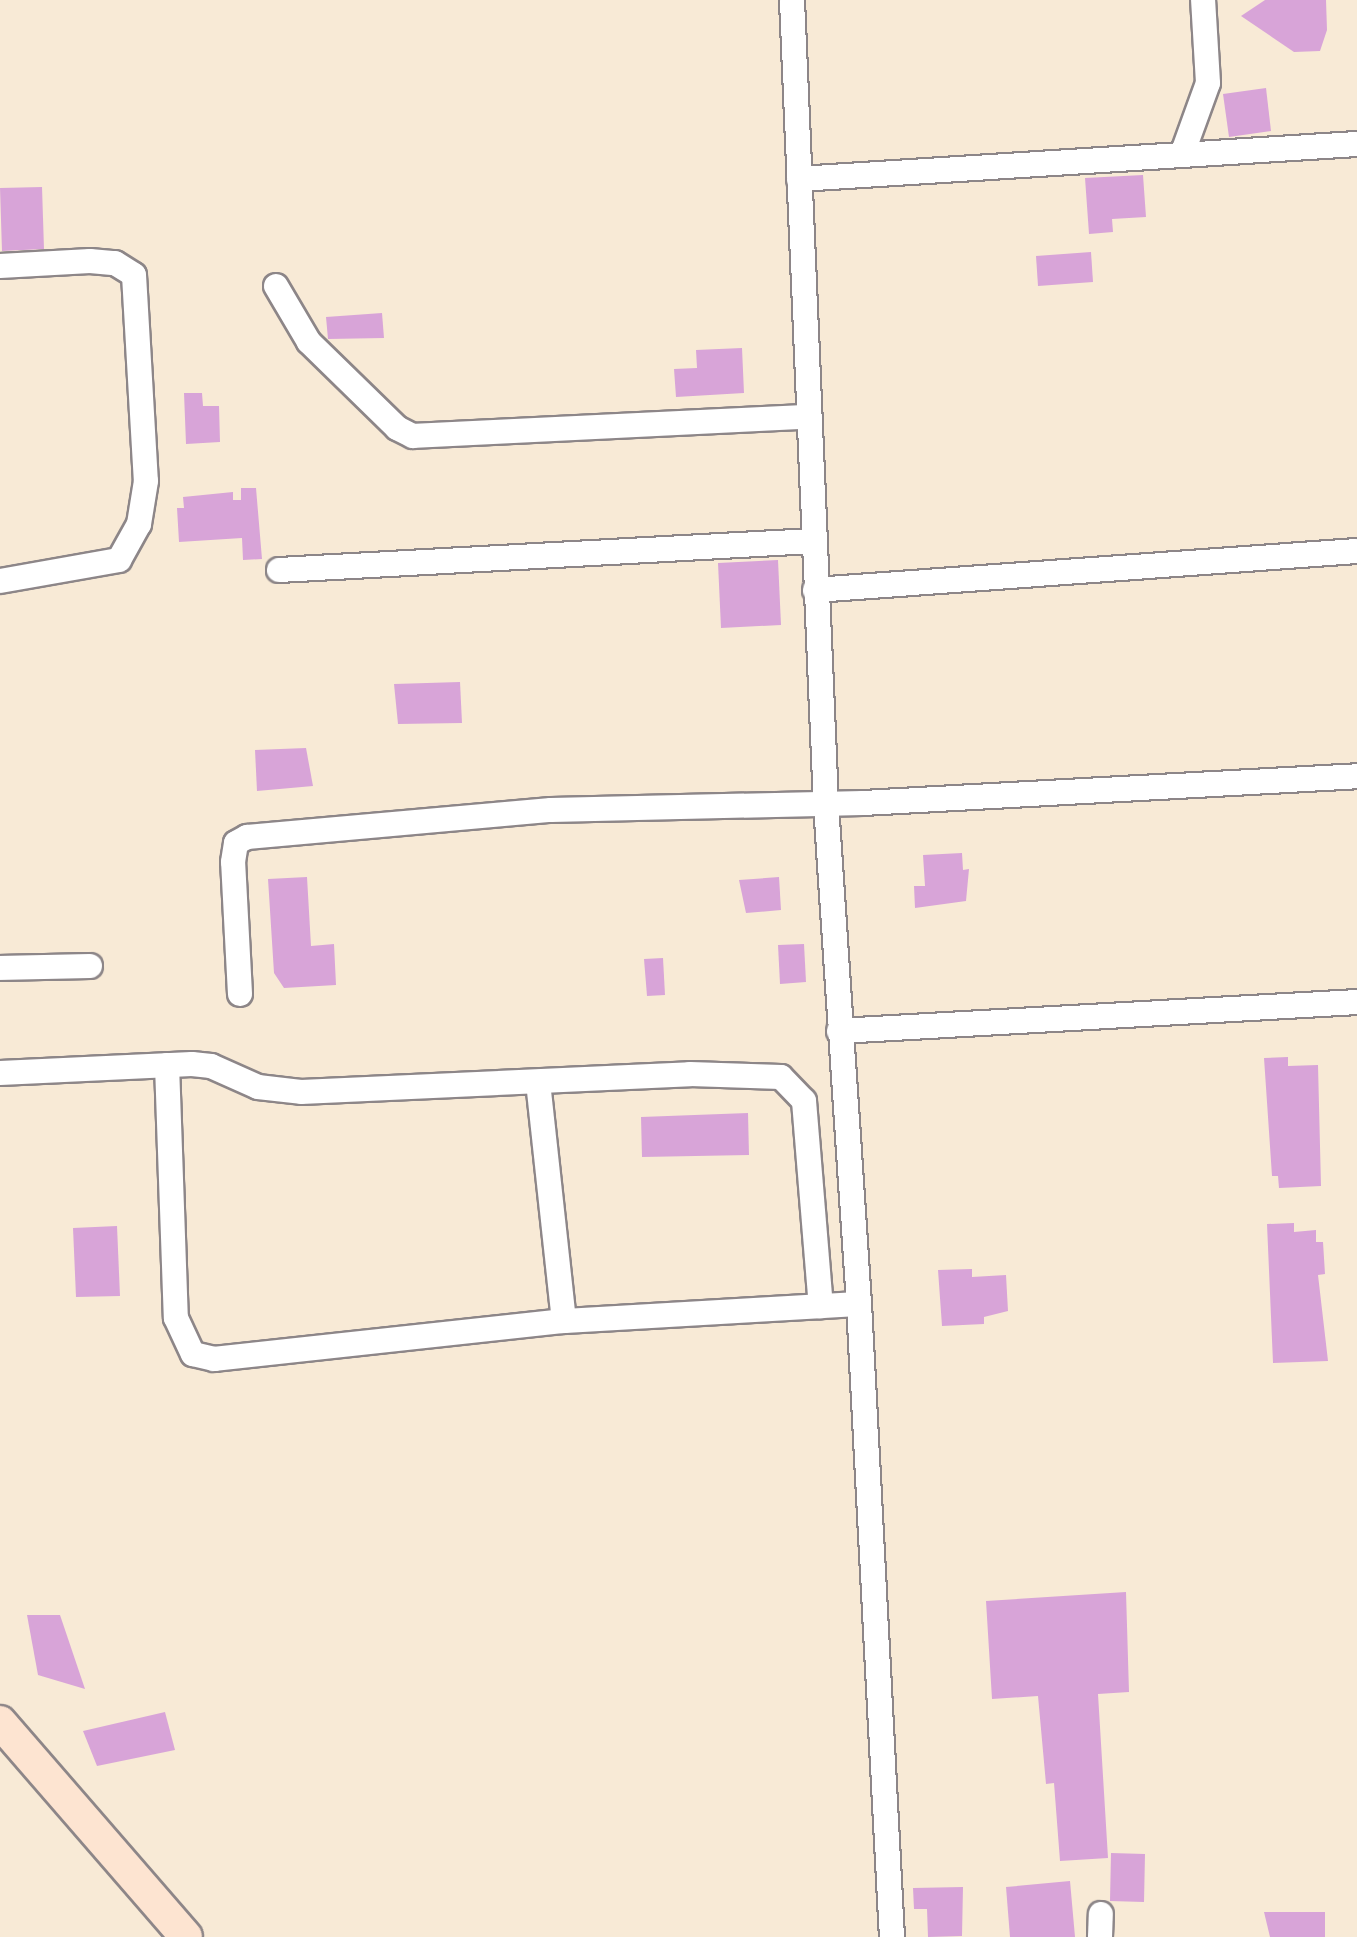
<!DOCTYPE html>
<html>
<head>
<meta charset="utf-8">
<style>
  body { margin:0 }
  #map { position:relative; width:1357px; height:1937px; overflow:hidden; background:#f8ead6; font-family:Dekko,sans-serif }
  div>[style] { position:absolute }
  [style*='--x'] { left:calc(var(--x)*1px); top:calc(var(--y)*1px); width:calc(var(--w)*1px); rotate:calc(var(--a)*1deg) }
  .building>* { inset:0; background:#d8a4d8 }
  .roads { filter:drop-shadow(2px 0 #8d8688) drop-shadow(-2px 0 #8d8688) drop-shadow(0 2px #8d8688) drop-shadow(0 -2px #8d8688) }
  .street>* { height:24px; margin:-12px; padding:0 12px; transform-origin:12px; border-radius:12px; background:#fff }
  .secondary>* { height:32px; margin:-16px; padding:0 16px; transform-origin:16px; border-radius:16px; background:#fde4d1 }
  span { translate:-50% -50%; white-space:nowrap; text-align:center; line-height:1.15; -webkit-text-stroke:6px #fbf7ec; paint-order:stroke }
</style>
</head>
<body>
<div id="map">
  <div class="building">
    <i style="clip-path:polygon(1265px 0,1326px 0,1327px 30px,1320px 51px,1294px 52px,1241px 16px)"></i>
    <i style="clip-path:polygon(1266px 88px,1271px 131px,1229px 137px,1223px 94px)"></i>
    <i style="clip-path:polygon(1143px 175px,1146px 217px,1112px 219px,1113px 232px,1089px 234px,1085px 178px)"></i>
    <i style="clip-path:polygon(42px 187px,44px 249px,2px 251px,0 188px)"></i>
    <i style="clip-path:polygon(1091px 252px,1093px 282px,1038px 286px,1036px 256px)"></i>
    <i style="clip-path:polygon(382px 313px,384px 338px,328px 339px,326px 317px)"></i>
    <i style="clip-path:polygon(742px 348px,744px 393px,676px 397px,674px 369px,697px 368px,696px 350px)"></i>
    <i style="clip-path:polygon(184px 393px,202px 393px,203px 406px,219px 406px,220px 442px,186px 444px)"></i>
    <i style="clip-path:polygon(241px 488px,256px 488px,262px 559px,243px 560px,242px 538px,179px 542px,177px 508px,184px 508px,183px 497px,233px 492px,233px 500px,241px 500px)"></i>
    <i style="clip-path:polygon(778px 560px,781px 625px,721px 628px,718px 563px)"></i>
    <i style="clip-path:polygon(460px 682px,462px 723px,398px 724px,394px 684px)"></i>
    <i style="clip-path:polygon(306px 748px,313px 786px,257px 791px,255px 750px)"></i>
    <i style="clip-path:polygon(962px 853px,963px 870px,969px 869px,966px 901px,915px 908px,914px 886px,925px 886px,923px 855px)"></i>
    <i style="clip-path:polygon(307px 877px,311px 946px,334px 944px,336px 985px,284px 988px,274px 973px,268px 879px)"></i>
    <i style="clip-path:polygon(779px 877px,781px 910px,746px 913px,739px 880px)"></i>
    <i style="clip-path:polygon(804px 944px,806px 982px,780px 984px,778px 945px)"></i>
    <i style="clip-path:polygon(663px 958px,665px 995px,647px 996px,644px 959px)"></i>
    <i style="clip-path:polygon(1288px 1057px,1288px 1066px,1318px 1065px,1321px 1186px,1279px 1188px,1278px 1176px,1272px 1176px,1264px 1058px)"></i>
    <i style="clip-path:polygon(748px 1113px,749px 1155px,642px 1157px,641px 1117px)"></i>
    <i style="clip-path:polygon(1294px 1223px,1294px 1232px,1316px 1230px,1316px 1242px,1323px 1242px,1325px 1274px,1318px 1275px,1328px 1361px,1273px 1363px,1267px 1224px)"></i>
    <i style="clip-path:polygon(117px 1226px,120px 1296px,76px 1297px,73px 1228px)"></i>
    <i style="clip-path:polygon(972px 1269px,972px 1277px,1006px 1275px,1008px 1311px,984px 1317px,984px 1324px,942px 1326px,938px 1270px)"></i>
    <i style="clip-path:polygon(1126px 1592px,1129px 1692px,1098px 1694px,1108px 1858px,1060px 1861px,1054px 1783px,1046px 1784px,1038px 1696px,992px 1699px,986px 1601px)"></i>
    <i style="clip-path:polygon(27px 1615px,60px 1615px,85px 1689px,38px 1675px)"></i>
    <i style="clip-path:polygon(165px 1712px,175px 1750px,97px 1766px,83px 1731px)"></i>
    <i style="clip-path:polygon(1111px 1853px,1145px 1854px,1144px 1902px,1110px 1901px)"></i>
    <i style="clip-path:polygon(1070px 1881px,1075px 1937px,1010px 1937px,1006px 1887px)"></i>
    <i style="clip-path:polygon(963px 1887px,962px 1936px,928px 1937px,927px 1909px,914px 1909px,913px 1888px)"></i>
    <i style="clip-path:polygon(1264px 1912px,1325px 1912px,1325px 1937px,1270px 1937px)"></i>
  </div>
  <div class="roads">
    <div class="street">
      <i style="--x:792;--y:0;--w:805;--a:87.58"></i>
      <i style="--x:826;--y:804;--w:501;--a:86.22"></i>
      <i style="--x:859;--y:1304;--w:634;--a:87.02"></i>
      <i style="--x:1183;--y:152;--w:73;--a:-70.1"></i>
      <i style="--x:1208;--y:83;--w:83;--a:-93.4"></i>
      <i style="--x:799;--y:179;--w:559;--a:-3.59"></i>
      <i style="--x:0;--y:266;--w:90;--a:-3.2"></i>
      <i style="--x:90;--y:261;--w:25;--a:5"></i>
      <i style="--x:115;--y:263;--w:22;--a:32"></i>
      <i style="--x:134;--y:275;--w:206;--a:86.7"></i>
      <i style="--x:146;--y:481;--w:44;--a:99.2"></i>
      <i style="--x:139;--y:524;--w:41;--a:119.1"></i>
      <i style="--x:119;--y:560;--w:121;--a:170"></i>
      <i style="--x:276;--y:286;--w:65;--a:59.5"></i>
      <i style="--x:309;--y:342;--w:123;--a:44.3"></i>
      <i style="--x:397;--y:428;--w:18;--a:27"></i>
      <i style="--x:413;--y:436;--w:395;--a:-2.8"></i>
      <i style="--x:279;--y:570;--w:535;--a:-3.11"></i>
      <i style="--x:815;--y:590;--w:543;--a:-4.12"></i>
      <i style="--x:0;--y:968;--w:90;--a:-1.3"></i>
      <i style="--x:240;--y:994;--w:132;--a:-93"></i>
      <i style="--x:233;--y:862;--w:19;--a:-81"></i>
      <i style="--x:236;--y:843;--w:13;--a:-29"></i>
      <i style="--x:247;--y:837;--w:305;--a:-5.1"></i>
      <i style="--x:551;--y:810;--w:312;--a:-1.3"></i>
      <i style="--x:863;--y:803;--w:495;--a:-3.1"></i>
      <i style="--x:839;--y:1031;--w:519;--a:-3.2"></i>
      <i style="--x:167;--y:1065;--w:253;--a:88"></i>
      <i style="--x:176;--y:1318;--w:40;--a:65"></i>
      <i style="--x:193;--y:1354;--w:22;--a:13"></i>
      <i style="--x:214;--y:1359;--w:352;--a:-6.2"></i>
      <i style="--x:564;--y:1321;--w:295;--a:-3.3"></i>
      <i style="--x:0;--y:1073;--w:192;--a:-2.7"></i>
      <i style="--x:192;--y:1064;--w:19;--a:6"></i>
      <i style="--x:211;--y:1066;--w:51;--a:24.1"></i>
      <i style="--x:258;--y:1087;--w:43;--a:6.6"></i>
      <i style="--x:301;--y:1092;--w:389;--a:-2.6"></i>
      <i style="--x:690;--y:1074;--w:91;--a:1.9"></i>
      <i style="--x:781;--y:1077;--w:33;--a:46"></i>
      <i style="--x:804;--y:1101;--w:206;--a:85.3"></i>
      <i style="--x:538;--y:1082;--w:240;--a:83.8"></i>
      <i style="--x:1100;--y:1937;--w:23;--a:-88"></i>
    </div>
    <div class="secondary">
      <i style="--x:0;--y:1722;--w:284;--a:49.1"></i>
    </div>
  </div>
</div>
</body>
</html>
